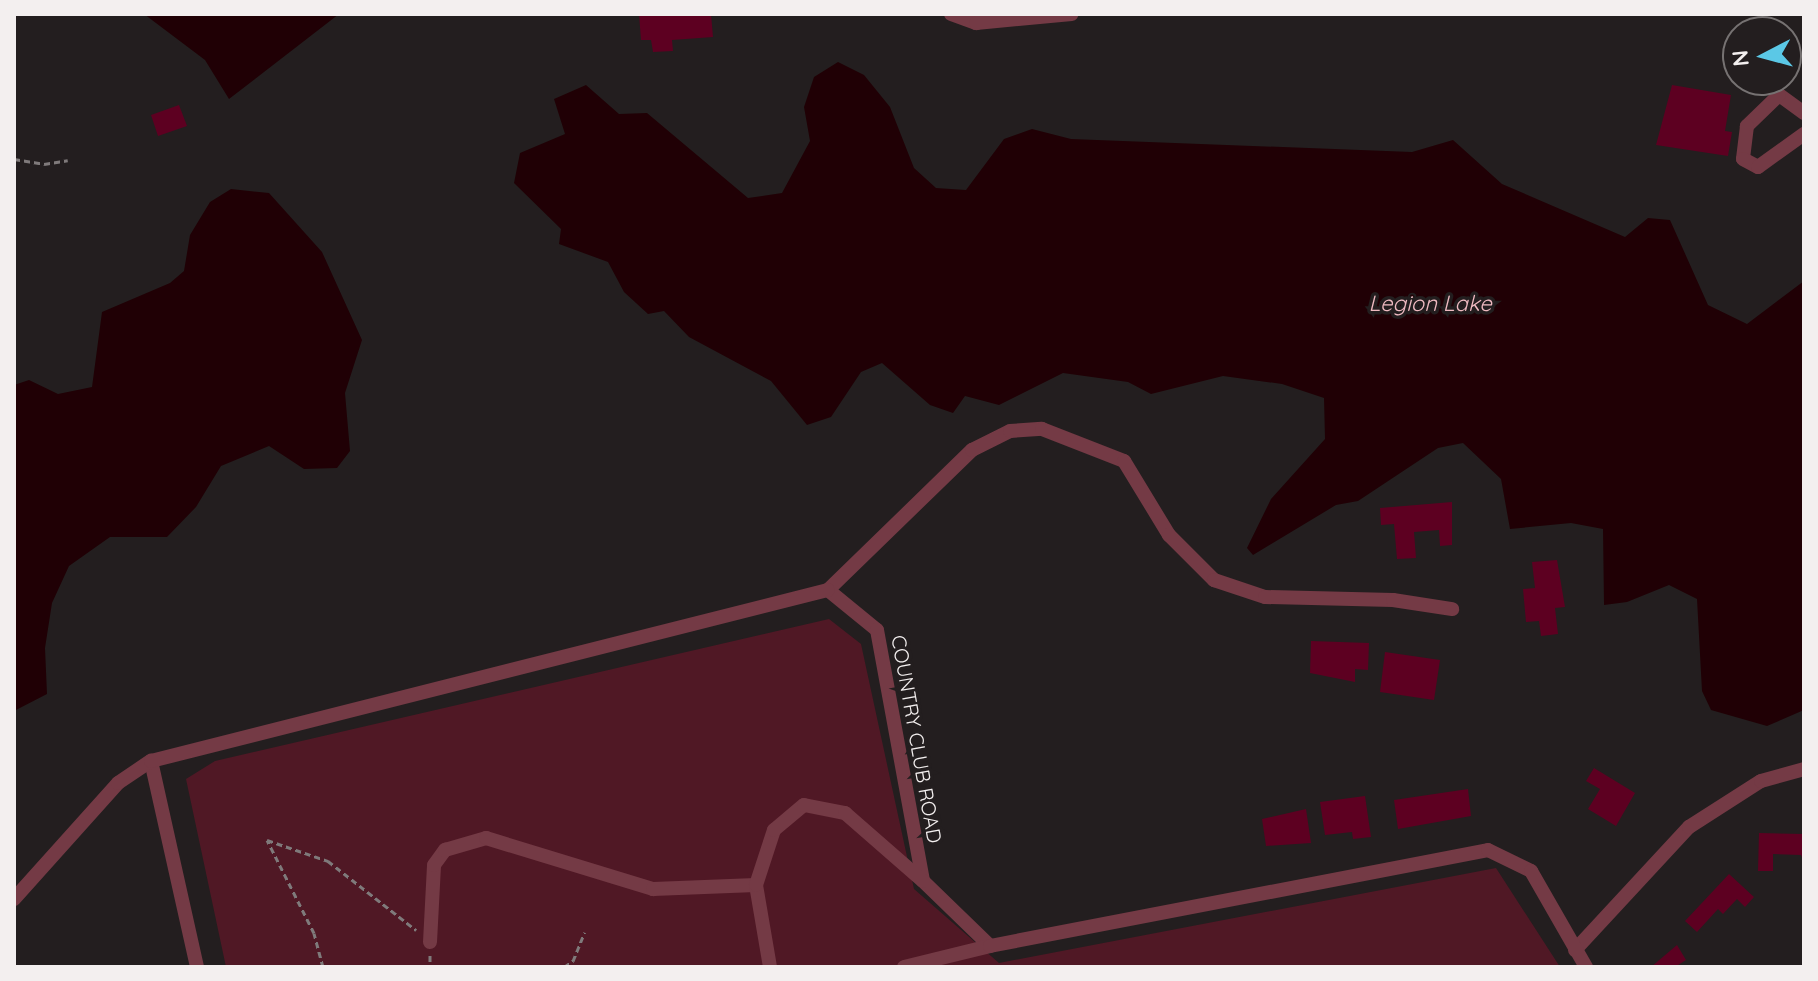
<!DOCTYPE html>
<html>
<head>
<meta charset="utf-8">
<style>
  body { margin:0 }
  #map { position:relative; width:1818px; height:981px; overflow:hidden; background:#231e1f; font-family:Quicksand,sans-serif }
  div>[style] { position:absolute }
  [style*='--x'] { left:calc(var(--x)*1px); top:calc(var(--y)*1px); width:calc(var(--w)*1px); rotate:calc(var(--a)*1deg) }
  .green>* { inset:0; background:#501825 }
  .water>* { inset:0; background:#200005 }
  .building>* { inset:0; background:#5d0021 }
  .path>* { height:3px; margin-top:-1.5px; transform-origin:0; background:repeating-linear-gradient(90deg,#7f7a7b 0 6px,transparent 0 10px) }
  .minor>* { height:14px; margin:-7px; padding:0 7px; transform-origin:7px; border-radius:7px; background:#743a45 }
  span { translate:-50% -50%; white-space:nowrap; text-align:center; line-height:1.15; -webkit-text-stroke:7px #231e1f; paint-order:stroke }
  .street-label { font-size:20px; color:#f3efef }
  .water-label { font-size:22px; color:#efbac1; font-style:italic }
  .frame { position:absolute; inset:0; border:16px solid #f3efef; pointer-events:none }
  .north { position:absolute; left:1722px; top:16px; width:80px; height:80px; box-sizing:border-box; background:#231e1f; border:2px solid #767272; border-radius:50%; rotate:264deg; font-size:22px; font-weight:700; line-height:32px; text-align:center; color:#f3efef }
  .north::after { content:''; display:block; margin:auto; width:28px; height:36px; background:#5bc8e6; clip-path:polygon(50% 0,100% 100%,50% 72%,0 100%) }
</style>
</head>
<body>
<div id="map">
  <div class="green">
    <i style="clip-path:polygon(829px 619px,861px 644px,914px 889px,999px 963px,1496px 868px,1560px 967px,226px 967px,186px 779px,215px 761px)"></i>
  </div>
  <div class="water">
    <i style="clip-path:polygon(144px 14px,339px 14px,229px 99px,205px 60px)"></i>
    <i style="clip-path:polygon(838px 62px,864px 75px,890px 107px,914px 168px,936px 188px,966px 190px,1004px 139px,1032px 129px,1071px 139px,1412px 152px,1453px 140px,1502px 184px,1625px 237px,1648px 218px,1670px 220px,1708px 305px,1747px 324px,1804px 281px,1804px 710px,1767px 726px,1711px 710px,1702px 691px,1697px 599px,1669px 585px,1627px 602px,1604px 605px,1603px 529px,1571px 523px,1510px 529px,1501px 479px,1463px 443px,1438px 448px,1358px 501px,1336px 505px,1253px 555px,1247px 548px,1271px 499px,1325px 439px,1324px 398px,1282px 384px,1223px 376px,1151px 394px,1128px 382px,1063px 373px,999px 405px,965px 396px,953px 413px,930px 405px,882px 363px,861px 372px,831px 417px,807px 425px,771px 381px,689px 337px,664px 311px,648px 314px,624px 292px,608px 262px,559px 244px,561px 229px,514px 183px,520px 153px,565px 134px,554px 99px,586px 85px,619px 114px,647px 113px,748px 198px,782px 193px,810px 141px,804px 107px,814px 77px)"></i>
    <i style="clip-path:polygon(231px 189px,269px 193px,322px 252px,362px 340px,345px 393px,350px 451px,337px 468px,304px 469px,269px 446px,221px 466px,196px 507px,167px 537px,110px 537px,69px 566px,52px 603px,45px 648px,47px 694px,14px 711px,14px 385px,29px 380px,58px 394px,92px 387px,102px 312px,170px 283px,184px 271px,190px 235px,210px 202px)"></i>
  </div>
  <div class="building">
    <i style="clip-path:polygon(639px 14px,711px 14px,713px 37px,672px 40px,673px 51px,653px 52px,651px 40px,641px 40px)"></i>
    <i style="clip-path:polygon(1672px 85px,1731px 95px,1725px 131px,1732px 132px,1728px 156px,1656px 145px)"></i>
    <i style="clip-path:polygon(179px 105px,187px 126px,158px 136px,151px 115px)"></i>
    <i style="clip-path:polygon(1452px 502px,1452px 545px,1440px 546px,1439px 530px,1414px 532px,1416px 558px,1397px 559px,1394px 524px,1381px 525px,1380px 508px)"></i>
    <i style="clip-path:polygon(1557px 560px,1565px 607px,1555px 608px,1558px 634px,1541px 636px,1539px 621px,1526px 622px,1523px 589px,1535px 588px,1532px 562px)"></i>
    <i style="clip-path:polygon(1311px 641px,1369px 643px,1368px 670px,1355px 669px,1355px 682px,1310px 673px)"></i>
    <i style="clip-path:polygon(1385px 652px,1440px 660px,1434px 700px,1380px 692px)"></i>
    <i style="clip-path:polygon(1594px 768px,1635px 793px,1616px 826px,1588px 809px,1600px 789px,1586px 781px)"></i>
    <i style="clip-path:polygon(1468px 789px,1471px 816px,1398px 829px,1394px 800px)"></i>
    <i style="clip-path:polygon(1365px 796px,1371px 837px,1353px 839px,1352px 832px,1325px 835px,1320px 802px)"></i>
    <i style="clip-path:polygon(1306px 809px,1311px 843px,1266px 846px,1262px 819px)"></i>
    <i style="clip-path:polygon(1759px 833px,1804px 834px,1804px 863px,1801px 855px,1773px 854px,1773px 871px,1758px 871px)"></i>
    <i style="clip-path:polygon(1729px 874px,1754px 897px,1745px 907px,1737px 899px,1723px 914px,1718px 909px,1697px 932px,1685px 921px)"></i>
    <i style="clip-path:polygon(1677px 945px,1686px 960px,1675px 967px,1651px 967px)"></i>
  </div>
  <div class="path">
    <i style="--x:14;--y:159;--w:30;--a:9"></i>
    <i style="--x:44;--y:164;--w:24;--a:-9"></i>
    <i style="--x:430;--y:955;--w:12;--a:90"></i>
    <i style="--x:323;--y:967;--w:35;--a:-105"></i>
    <i style="--x:314;--y:933;--w:104;--a:-116.8"></i>
    <i style="--x:267;--y:840;--w:65;--a:19"></i>
    <i style="--x:328;--y:861;--w:112;--a:38.1"></i>
    <i style="--x:564;--y:967;--w:11;--a:-34"></i>
    <i style="--x:573;--y:961;--w:31;--a:-68"></i>
  </div>
  <div class="minor">
    <i style="--x:951;--y:14;--w:27;--a:20"></i>
    <i style="--x:976;--y:23;--w:96;--a:-5.4"></i>
    <i style="--x:1804;--y:113;--w:31;--a:-144"></i>
    <i style="--x:1779;--y:95;--w:45;--a:135.9"></i>
    <i style="--x:1747;--y:126;--w:33;--a:97"></i>
    <i style="--x:1743;--y:159;--w:17;--a:28"></i>
    <i style="--x:1758;--y:167;--w:57;--a:-35.7"></i>
    <i style="--x:828;--y:590;--w:201;--a:-44.2"></i>
    <i style="--x:972;--y:450;--w:42;--a:-26.6"></i>
    <i style="--x:1010;--y:431;--w:32;--a:-4"></i>
    <i style="--x:1042;--y:429;--w:88;--a:21.3"></i>
    <i style="--x:1124;--y:461;--w:87;--a:58.7"></i>
    <i style="--x:1169;--y:535;--w:64;--a:45"></i>
    <i style="--x:1214;--y:580;--w:54;--a:18.4"></i>
    <i style="--x:1265;--y:597;--w:128;--a:1.3"></i>
    <i style="--x:1393;--y:600;--w:60;--a:8.7"></i>
    <i style="--x:828;--y:590;--w:63;--a:39.2"></i>
    <i style="--x:877;--y:630;--w:255;--a:79.6"></i>
    <i style="--x:923;--y:881;--w:93;--a:44.1"></i>
    <i style="--x:151;--y:761;--w:211;--a:77.4"></i>
    <i style="--x:14;--y:899;--w:156;--a:-48.1"></i>
    <i style="--x:118;--y:783;--w:40;--a:-34"></i>
    <i style="--x:151;--y:761;--w:698;--a:-14.18"></i>
    <i style="--x:430;--y:942;--w:77;--a:-87"></i>
    <i style="--x:434;--y:865;--w:19;--a:-54"></i>
    <i style="--x:445;--y:850;--w:43;--a:-16.3"></i>
    <i style="--x:486;--y:838;--w:175;--a:17"></i>
    <i style="--x:653;--y:889;--w:103;--a:-2.2"></i>
    <i style="--x:1575;--y:950;--w:168;--a:-47.2"></i>
    <i style="--x:1689;--y:827;--w:85;--a:-32.6"></i>
    <i style="--x:1761;--y:781;--w:45;--a:-15.6"></i>
    <i style="--x:770;--y:967;--w:83;--a:-99.7"></i>
    <i style="--x:756;--y:885;--w:58;--a:-71.9"></i>
    <i style="--x:774;--y:830;--w:39;--a:-40"></i>
    <i style="--x:804;--y:805;--w:42;--a:11"></i>
    <i style="--x:845;--y:813;--w:103;--a:41.1"></i>
    <i style="--x:904;--y:967;--w:89;--a:-13.7"></i>
    <i style="--x:990;--y:946;--w:507;--a:-10.91"></i>
    <i style="--x:1488;--y:850;--w:48;--a:26"></i>
    <i style="--x:1531;--y:871;--w:111;--a:60.2"></i>
  </div>
  <div class="street-label">
    <span style="left:917px;top:739px;rotate:80deg">COUNTRY CLUB ROAD</span>
  </div>
  <div class="water-label">
    <span style="left:1430px;top:304px">Legion Lake</span>
  </div>
  <div class="frame"></div>
  <div class="north">N</div>
</div>
</body>
</html>
